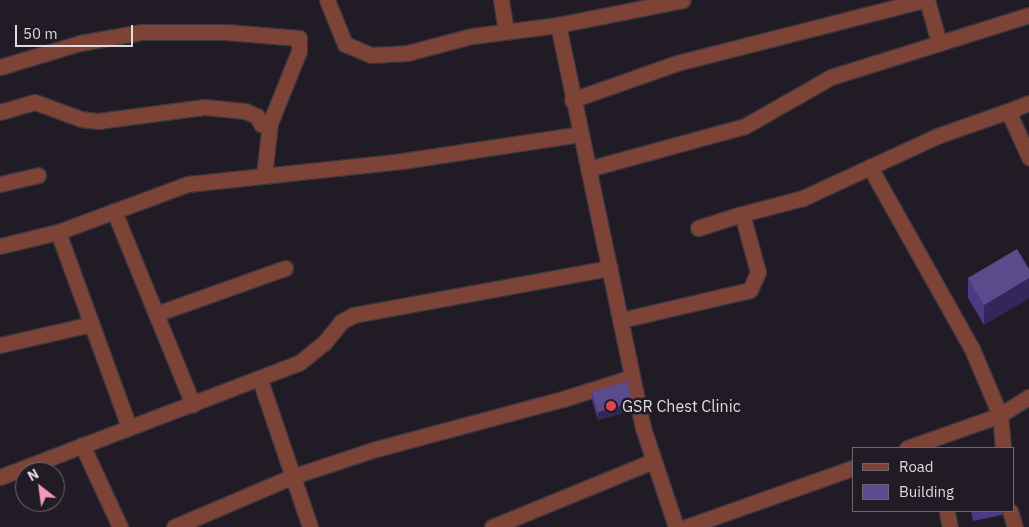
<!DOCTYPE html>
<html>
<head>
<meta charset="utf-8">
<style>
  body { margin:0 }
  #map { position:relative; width:1029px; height:527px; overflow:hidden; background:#211b25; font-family:"IBM Plex Sans",sans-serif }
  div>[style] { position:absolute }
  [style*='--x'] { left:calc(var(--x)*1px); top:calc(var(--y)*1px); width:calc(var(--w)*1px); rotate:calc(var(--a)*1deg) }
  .roads { filter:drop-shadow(1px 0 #3c363f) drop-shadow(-1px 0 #3c363f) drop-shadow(0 1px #3c363f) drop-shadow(0 -1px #3c363f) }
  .minor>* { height:15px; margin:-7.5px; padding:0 7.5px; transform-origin:7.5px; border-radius:7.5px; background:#7d4337 }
  .wall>* { inset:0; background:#4a3b82 }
  .shaded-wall>* { inset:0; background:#332759 }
  .building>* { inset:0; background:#5a4c8c }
  .dots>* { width:14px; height:14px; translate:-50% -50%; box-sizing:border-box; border:2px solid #211b25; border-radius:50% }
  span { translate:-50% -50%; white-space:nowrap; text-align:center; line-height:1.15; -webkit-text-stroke:5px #211b25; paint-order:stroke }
  .poi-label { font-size:16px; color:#dfdbe1 }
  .left { translate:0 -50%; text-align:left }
  .legend { position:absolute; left:852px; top:447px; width:162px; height:65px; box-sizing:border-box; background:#211b25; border:1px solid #6d6870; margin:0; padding:6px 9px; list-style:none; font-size:15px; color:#dfdbe1 }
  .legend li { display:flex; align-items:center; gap:10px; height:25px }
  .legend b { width:25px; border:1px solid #6d6870 }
  .north { position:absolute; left:15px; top:462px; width:50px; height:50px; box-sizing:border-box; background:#211b25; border:1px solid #6d6870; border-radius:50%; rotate:330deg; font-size:14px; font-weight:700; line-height:20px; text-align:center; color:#dfdbe1 }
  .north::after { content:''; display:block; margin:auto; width:18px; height:22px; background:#f09ab7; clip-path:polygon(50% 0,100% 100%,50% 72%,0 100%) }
  .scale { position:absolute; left:15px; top:25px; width:118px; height:22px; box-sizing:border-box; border:2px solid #dfdbe1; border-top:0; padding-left:6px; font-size:15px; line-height:18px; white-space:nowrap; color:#dfdbe1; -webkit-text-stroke:4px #211b25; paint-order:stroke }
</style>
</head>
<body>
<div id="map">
  <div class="roads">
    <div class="minor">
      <i style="--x:327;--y:0;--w:48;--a:67.8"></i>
      <i style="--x:345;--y:44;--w:28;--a:23"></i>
      <i style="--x:371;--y:55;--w:36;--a:-3"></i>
      <i style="--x:407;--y:53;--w:67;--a:-14.7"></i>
      <i style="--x:472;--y:36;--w:87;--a:-7.3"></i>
      <i style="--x:501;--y:0;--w:31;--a:81"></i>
      <i style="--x:927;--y:0;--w:45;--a:74.4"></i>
      <i style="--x:0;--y:67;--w:84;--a:-16.7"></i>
      <i style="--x:80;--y:43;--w:63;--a:-10.1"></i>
      <i style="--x:142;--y:32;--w:84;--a:0"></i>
      <i style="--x:226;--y:32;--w:73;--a:4.7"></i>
      <i style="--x:299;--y:38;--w:13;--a:90"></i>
      <i style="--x:299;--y:51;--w:78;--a:111.9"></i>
      <i style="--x:270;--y:123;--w:52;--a:96.6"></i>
      <i style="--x:572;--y:100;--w:111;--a:-19.4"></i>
      <i style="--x:677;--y:63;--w:256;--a:-14.3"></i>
      <i style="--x:1029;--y:103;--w:22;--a:159"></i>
      <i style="--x:1008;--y:111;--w:51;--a:65.5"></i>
      <i style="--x:0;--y:112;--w:36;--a:-16"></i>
      <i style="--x:35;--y:102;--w:49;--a:20.3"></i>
      <i style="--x:81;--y:119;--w:17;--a:7"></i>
      <i style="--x:98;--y:121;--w:108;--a:-7.5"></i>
      <i style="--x:205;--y:107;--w:40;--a:5.7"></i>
      <i style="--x:245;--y:111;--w:13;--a:23"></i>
      <i style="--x:257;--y:116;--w:9;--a:63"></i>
      <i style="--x:261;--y:124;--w:9;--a:-6"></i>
      <i style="--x:588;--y:169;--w:163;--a:-15.3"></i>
      <i style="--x:745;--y:126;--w:99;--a:-29.7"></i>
      <i style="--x:831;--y:77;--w:207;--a:-17.4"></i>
      <i style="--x:0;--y:184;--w:39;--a:-13"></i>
      <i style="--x:114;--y:211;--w:209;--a:67.8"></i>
      <i style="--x:698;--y:228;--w:46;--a:-17.7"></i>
      <i style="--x:58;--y:232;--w:208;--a:70"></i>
      <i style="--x:0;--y:246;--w:60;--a:-13.6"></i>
      <i style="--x:58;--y:232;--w:139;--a:-20.3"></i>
      <i style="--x:188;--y:184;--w:215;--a:-6.1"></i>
      <i style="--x:402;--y:161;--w:180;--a:-8.6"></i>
      <i style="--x:156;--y:314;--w:137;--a:-19.6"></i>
      <i style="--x:621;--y:320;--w:132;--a:-13.1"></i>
      <i style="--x:750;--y:290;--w:20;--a:-66"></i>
      <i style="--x:758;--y:272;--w:60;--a:-105.4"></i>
      <i style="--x:742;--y:214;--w:63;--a:-14.7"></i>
      <i style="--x:803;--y:198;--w:74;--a:-24.8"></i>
      <i style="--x:0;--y:345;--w:94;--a:-12.9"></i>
      <i style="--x:260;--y:380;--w:155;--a:71.2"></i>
      <i style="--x:82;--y:445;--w:90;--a:65.1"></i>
      <i style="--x:907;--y:448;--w:99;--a:-19.5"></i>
      <i style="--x:1000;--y:415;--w:34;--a:-32"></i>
      <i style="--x:1003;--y:448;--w:33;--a:-95"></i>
      <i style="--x:1000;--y:415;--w:72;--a:-113"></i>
      <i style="--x:972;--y:349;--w:209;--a:-119.3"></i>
      <i style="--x:870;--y:167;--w:74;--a:-24.8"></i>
      <i style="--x:937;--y:136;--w:75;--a:-19.4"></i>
      <i style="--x:0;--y:477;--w:320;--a:-20.9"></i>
      <i style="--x:299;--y:363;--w:32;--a:-39"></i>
      <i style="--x:324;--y:343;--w:27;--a:-51"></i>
      <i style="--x:341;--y:322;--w:14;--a:-30"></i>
      <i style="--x:353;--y:315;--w:261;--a:-10.4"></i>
      <i style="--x:1010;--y:511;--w:17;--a:73"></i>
      <i style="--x:947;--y:513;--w:14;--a:78"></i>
      <i style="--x:174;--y:527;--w:127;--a:-23.1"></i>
      <i style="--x:291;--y:477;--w:89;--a:-18.2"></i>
      <i style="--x:376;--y:449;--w:194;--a:-15"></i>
      <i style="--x:563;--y:399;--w:72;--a:-17.7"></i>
      <i style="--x:492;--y:527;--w:174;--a:-22.3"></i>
      <i style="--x:676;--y:527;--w:104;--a:-108.4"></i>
      <i style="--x:643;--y:428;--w:412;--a:-101.9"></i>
      <i style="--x:558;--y:25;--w:127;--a:-11.3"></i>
      <i style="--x:686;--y:527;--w:177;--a:-19.5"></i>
    </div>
  </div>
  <div class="wall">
    <i style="clip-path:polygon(1029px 269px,1029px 298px,984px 325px,968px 298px,968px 278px)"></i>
    <i style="clip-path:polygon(592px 392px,633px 410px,598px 420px,592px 400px)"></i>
    <i style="clip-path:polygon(971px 511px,1002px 511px,1002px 515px,973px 521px)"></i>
  </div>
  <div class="shaded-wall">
    <i style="clip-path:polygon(1029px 278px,1029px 298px,984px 325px,984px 305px)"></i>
    <i style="clip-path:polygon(633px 402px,633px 410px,598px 420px,598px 412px)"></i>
  </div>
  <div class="building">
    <i style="clip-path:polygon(1017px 249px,1029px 269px,1029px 278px,984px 305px,968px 278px)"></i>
    <i style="clip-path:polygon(627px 381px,633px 402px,598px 412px,592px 392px)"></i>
  </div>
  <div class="dots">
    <i style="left:611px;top:406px;background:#e0444e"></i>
  </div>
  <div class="poi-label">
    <span class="left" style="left:622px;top:406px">GSR Chest Clinic</span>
  </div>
  <ul class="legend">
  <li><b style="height:6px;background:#7d4337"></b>Road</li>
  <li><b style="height:14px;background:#5a4c8c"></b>Building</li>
  </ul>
  <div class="north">N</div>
  <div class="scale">50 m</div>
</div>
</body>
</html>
